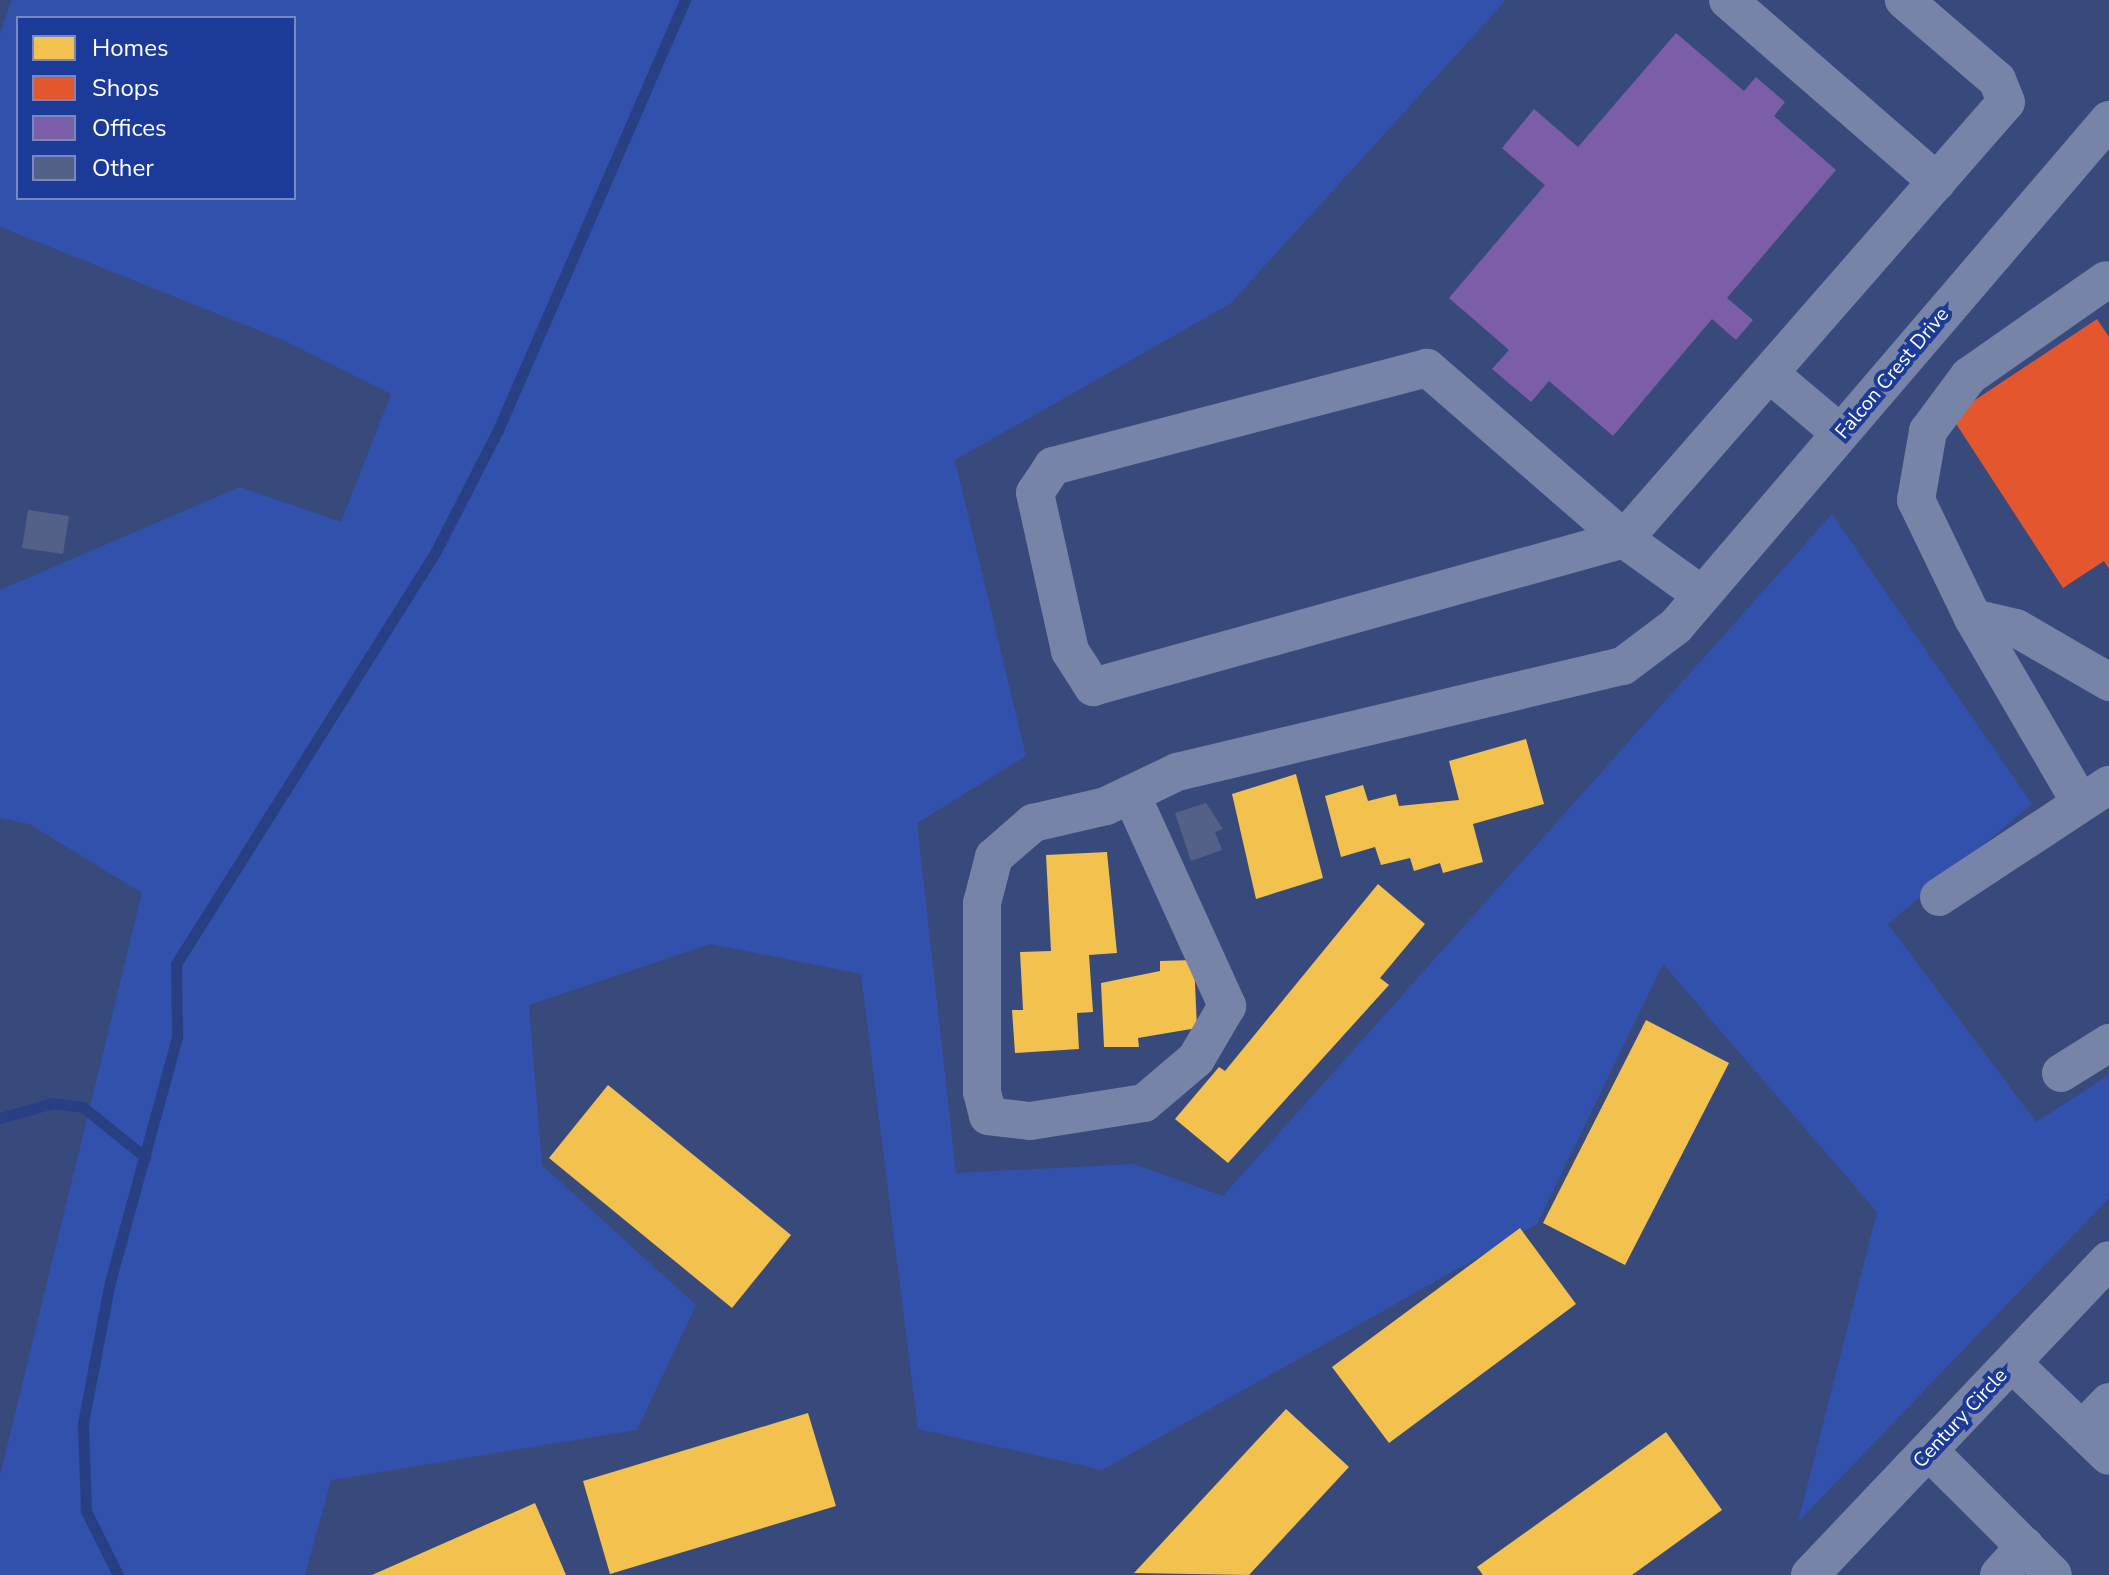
<!DOCTYPE html>
<html>
<head>
<meta charset="utf-8">
<style>
  body { margin:0 }
  #map { position:relative; width:2109px; height:1575px; overflow:hidden; background:#38497c; font-family:"Nunito Sans",sans-serif }
  div>[style] { position:absolute }
  [style*='--x'] { left:calc(var(--x)*1px); top:calc(var(--y)*1px); width:calc(var(--w)*1px); rotate:calc(var(--a)*1deg) }
  .green>* { inset:0; background:#3151ac }
  .homes>* { inset:0; background:#f2c14e }
  .shops>* { inset:0; background:#e4572e }
  .offices>* { inset:0; background:#7b5ea7 }
  .stream>* { height:11px; margin:-5.5px; padding:0 5.5px; transform-origin:5.5px; border-radius:5.5px; background:#293f84 }
  .building>* { inset:0; background:#536189 }
  .minor>* { height:38px; margin:-19px; padding:0 19px; transform-origin:19px; border-radius:19px; background:#7783a7 }
  span { translate:-50% -50%; white-space:nowrap; text-align:center; line-height:1.15; -webkit-text-stroke:8px #1c3a98; paint-order:stroke }
  .street-label { font-size:20px; color:#fff }
  .legend { position:absolute; left:16px; top:16px; width:280px; height:184px; box-sizing:border-box; background:#1c3a98; border:2px solid #7789c1; margin:0; padding:10px 14px; list-style:none; font-size:24px; color:#fff }
  .legend li { display:flex; align-items:center; gap:16px; height:40px }
  .legend b { width:40px; border:2px solid #7789c1 }
</style>
</head>
<body>
<div id="map">
  <div class="green">
    <i style="clip-path:polygon(evenodd,11px 0,1506px 0,1230px 304px,955px 460px,1026px 756px,917px 823px,956px 1173px,1134px 1164px,1223px 1196px,1832px 514px,2032px 804px,1888px 924px,2036px 1122px,2109px 1075px,2109px 1198px,1798px 1522px,1877px 1212px,1663px 964px,1537px 1224px,1102px 1470px,918px 1429px,861px 974px,710px 944px,529px 1005px,542px 1165px,696px 1305px,637px 1430px,331px 1480px,305px 1575px,0 1575px,0 1475px,142px 893px,29px 824px,0 818px,0 590px,240px 487px,341px 522px,391px 394px,285px 341px,0 227px,0 35px,11px 0,18px 18px,294px 18px,294px 198px,18px 198px,18px 18px)"></i>
  </div>
  <div class="homes">
    <i style="clip-path:polygon(1526px 739px,1544px 804px,1473px 824px,1483px 862px,1443px 873px,1440px 863px,1414px 871px,1410px 858px,1381px 865px,1375px 847px,1341px 857px,1325px 796px,1363px 785px,1368px 801px,1396px 794px,1399px 806px,1459px 800px,1449px 761px)"></i>
    <i style="clip-path:polygon(1296px 774px,1323px 878px,1256px 899px,1232px 794px)"></i>
    <i style="clip-path:polygon(1107px 852px,1117px 953px,1089px 955px,1093px 1012px,1077px 1013px,1079px 1049px,1015px 1053px,1012px 1010px,1023px 1010px,1020px 952px,1051px 951px,1046px 855px)"></i>
    <i style="clip-path:polygon(1378px 884px,1425px 924px,1380px 978px,1389px 985px,1228px 1163px,1175px 1119px,1219px 1067px,1225px 1071px)"></i>
    <i style="clip-path:polygon(1194px 960px,1197px 1028px,1138px 1038px,1139px 1047px,1104px 1047px,1101px 983px,1160px 971px,1160px 961px)"></i>
    <i style="clip-path:polygon(1646px 1020px,1729px 1063px,1625px 1265px,1543px 1223px)"></i>
    <i style="clip-path:polygon(608px 1085px,791px 1235px,732px 1308px,549px 1158px)"></i>
    <i style="clip-path:polygon(1520px 1228px,1576px 1304px,1389px 1443px,1332px 1367px)"></i>
    <i style="clip-path:polygon(1286px 1409px,1349px 1467px,1249px 1575px,1134px 1573px)"></i>
    <i style="clip-path:polygon(808px 1413px,836px 1506px,610px 1574px,583px 1481px)"></i>
    <i style="clip-path:polygon(1666px 1432px,1722px 1510px,1632px 1575px,1483px 1575px,1477px 1567px)"></i>
    <i style="clip-path:polygon(535px 1503px,566px 1575px,372px 1575px)"></i>
  </div>
  <div class="shops">
    <i style="clip-path:polygon(2097px 319px,2109px 337px,2109px 569px,2104px 561px,2063px 588px,1951px 416px)"></i>
  </div>
  <div class="offices">
    <i style="clip-path:polygon(1676px 33px,1744px 91px,1756px 77px,1785px 102px,1774px 116px,1836px 170px,1727px 298px,1753px 320px,1736px 340px,1712px 319px,1613px 436px,1549px 381px,1531px 402px,1492px 369px,1509px 350px,1449px 298px,1545px 185px,1502px 148px,1534px 109px,1578px 147px)"></i>
  </div>
  <div class="stream">
    <i style="--x:0;--y:1118;--w:55;--a:-15.8"></i>
    <i style="--x:53;--y:1103;--w:30;--a:8"></i>
    <i style="--x:83;--y:1107;--w:80;--a:38.9"></i>
    <i style="--x:118;--y:1575;--w:72;--a:-116.6"></i>
    <i style="--x:86;--y:1511;--w:88;--a:-92"></i>
    <i style="--x:83;--y:1423;--w:144;--a:-79.2"></i>
    <i style="--x:110;--y:1282;--w:254;--a:-74.7"></i>
    <i style="--x:177;--y:1037;--w:73;--a:-90.8"></i>
    <i style="--x:176;--y:964;--w:488;--a:-57.8"></i>
    <i style="--x:436;--y:551;--w:136;--a:-62.9"></i>
    <i style="--x:498;--y:430;--w:469;--a:-66.5"></i>
  </div>
  <div class="building">
    <i style="clip-path:polygon(28px 510px,69px 516px,63px 554px,22px 548px)"></i>
    <i style="clip-path:polygon(1206px 803px,1223px 829px,1215px 832px,1222px 850px,1191px 861px,1175px 813px)"></i>
  </div>
  <div class="minor">
    <i style="--x:1728;--y:0;--w:277;--a:41"></i>
    <i style="--x:1770;--y:374;--w:92;--a:40.1"></i>
    <i style="--x:1702;--y:595;--w:96;--a:-144.3"></i>
    <i style="--x:1624;--y:539;--w:261;--a:-139"></i>
    <i style="--x:1427;--y:368;--w:387;--a:165.3"></i>
    <i style="--x:1053;--y:466;--w:32;--a:124"></i>
    <i style="--x:1035;--y:493;--w:162;--a:77.5"></i>
    <i style="--x:1070;--y:651;--w:43;--a:57.4"></i>
    <i style="--x:1093;--y:687;--w:551;--a:-15.57"></i>
    <i style="--x:1624;--y:539;--w:580;--a:-48.84"></i>
    <i style="--x:2006;--y:102;--w:24;--a:-112"></i>
    <i style="--x:1997;--y:80;--w:123;--a:-139.3"></i>
    <i style="--x:1973;--y:618;--w:44;--a:13.1"></i>
    <i style="--x:2016;--y:628;--w:108;--a:30.1"></i>
    <i style="--x:1131;--y:794;--w:233;--a:65.6"></i>
    <i style="--x:1227;--y:1006;--w:61;--a:120.3"></i>
    <i style="--x:1196;--y:1059;--w:68;--a:139.8"></i>
    <i style="--x:1144;--y:1103;--w:115;--a:171"></i>
    <i style="--x:1030;--y:1121;--w:42;--a:-173.2"></i>
    <i style="--x:988;--y:1116;--w:25;--a:-104"></i>
    <i style="--x:982;--y:1092;--w:189;--a:-90"></i>
    <i style="--x:982;--y:903;--w:48;--a:-75.4"></i>
    <i style="--x:994;--y:857;--w:52;--a:-41.1"></i>
    <i style="--x:1033;--y:823;--w:75;--a:-13.1"></i>
    <i style="--x:1106;--y:806;--w:79;--a:-25.6"></i>
    <i style="--x:1177;--y:772;--w:458;--a:-13.4"></i>
    <i style="--x:1623;--y:666;--w:66;--a:-37"></i>
    <i style="--x:1676;--y:626;--w:666;--a:-49.45"></i>
    <i style="--x:2080;--y:802;--w:213;--a:-120.2"></i>
    <i style="--x:1973;--y:618;--w:131;--a:-115.8"></i>
    <i style="--x:1916;--y:500;--w:70;--a:-80.1"></i>
    <i style="--x:1928;--y:431;--w:69;--a:-53.3"></i>
    <i style="--x:1969;--y:376;--w:167;--a:-35"></i>
    <i style="--x:1939;--y:897;--w:204;--a:-33.4"></i>
    <i style="--x:2061;--y:1073;--w:57;--a:-32"></i>
    <i style="--x:2012;--y:1363;--w:134;--a:43.8"></i>
    <i style="--x:2082;--y:1430;--w:39;--a:-46"></i>
    <i style="--x:1929;--y:1451;--w:175;--a:45"></i>
    <i style="--x:1810;--y:1575;--w:434;--a:-46.5"></i>
    <i style="--x:1999;--y:1575;--w:39;--a:-48"></i>
  </div>
  <div class="street-label">
    <span style="left:1892px;top:373px;rotate:-50deg">Falcon Crest Drive</span>
    <span style="left:1960px;top:1418px;rotate:-47deg">Century Circle</span>
  </div>
  <ul class="legend">
  <li><b style="height:22px;background:#f2c14e"></b>Homes</li>
  <li><b style="height:22px;background:#e4572e"></b>Shops</li>
  <li><b style="height:22px;background:#7b5ea7"></b>Offices</li>
  <li><b style="height:22px;background:#536189"></b>Other</li>
  </ul>
</div>
</body>
</html>
